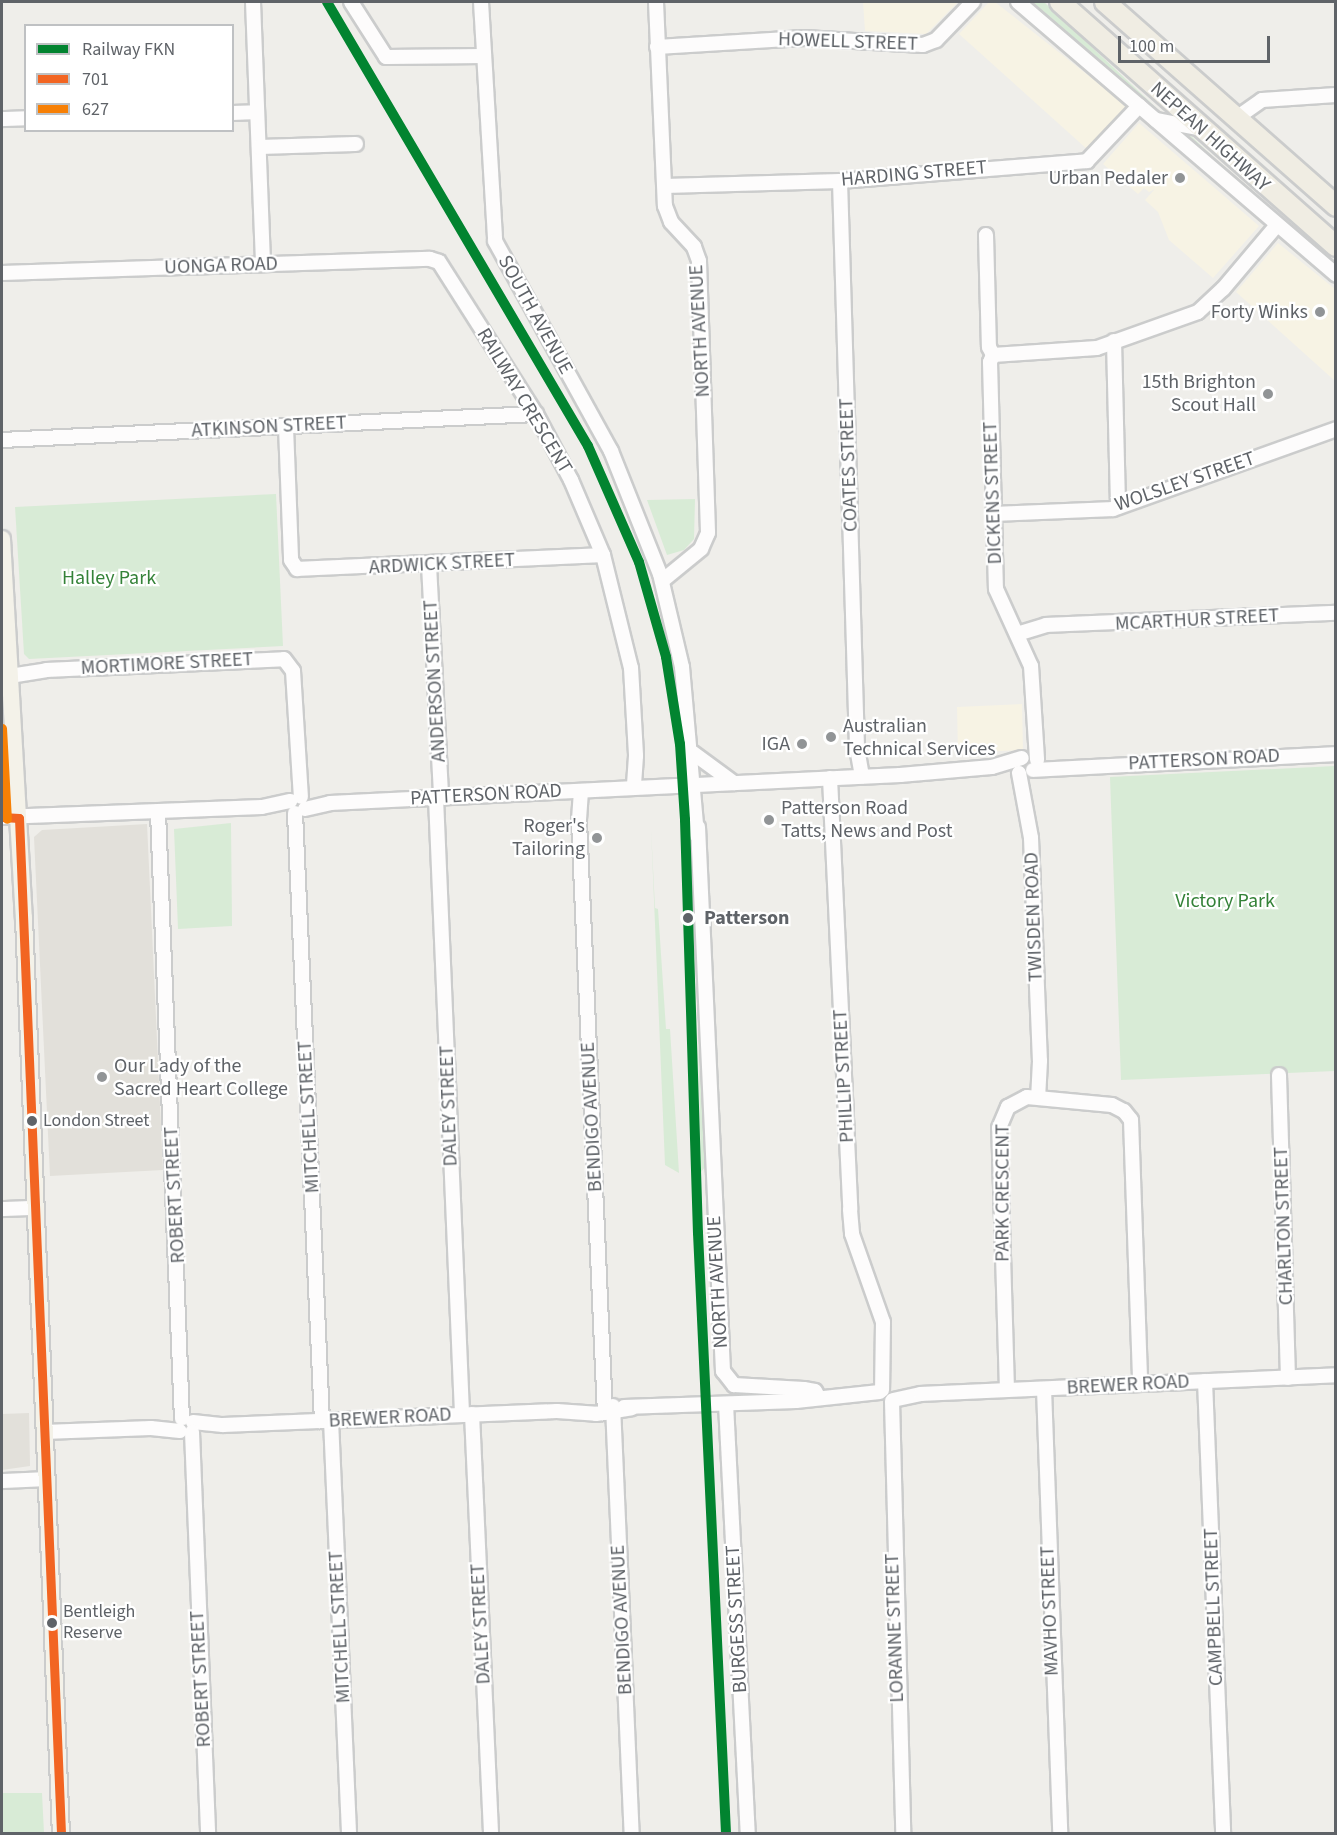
<!DOCTYPE html>
<html>
<head>
<meta charset="utf-8">
<style>
  body { margin:0 }
  #map { position:relative; width:1337px; height:1835px; overflow:hidden; background:#efeeea; font-family:"Source Sans 3",sans-serif }
  div>[style] { position:absolute }
  [style*='--x'] { left:calc(var(--x)*1px); top:calc(var(--y)*1px); width:calc(var(--w)*1px); rotate:calc(var(--a)*1deg) }
  .commercial>* { inset:0; background:#f7f3e4 }
  .education>* { inset:0; background:#e2e0da }
  .green>* { inset:0; background:#d8ebd6 }
  .roads { filter:drop-shadow(2px 0 #cbcccc) drop-shadow(-2px 0 #cbcccc) drop-shadow(0 2px #cbcccc) drop-shadow(0 -2px #cbcccc) }
  .minor>* { height:14px; margin:-7px; padding:0 7px; transform-origin:7px; border-radius:7px; background:#fdfcfc }
  .major>* { height:16px; margin:-8px; padding:0 8px; transform-origin:8px; border-radius:8px; background:#f4f2e9 }
  .highway>* { height:20px; margin:-10px; padding:0 10px; transform-origin:10px; border-radius:10px; background:#f0ede3 }
  .bus-1>* { height:9px; margin:-4.5px; padding:0 4.5px; transform-origin:4.5px; border-radius:4.5px; background:#f26522 }
  .bus-2>* { height:9px; margin:-4.5px; padding:0 4.5px; transform-origin:4.5px; border-radius:4.5px; background:#f78005 }
  .rail-1>* { height:10px; margin:-5px; padding:0 5px; transform-origin:5px; border-radius:5px; background:#028430 }
  .dots>* { width:16px; height:16px; translate:-50% -50%; box-sizing:border-box; border:3px solid #fff; border-radius:50% }
  span { translate:-50% -50%; white-space:nowrap; text-align:center; line-height:1.15; -webkit-text-stroke:4.5px #fff; paint-order:stroke }
  .bus-label { font-size:18px; color:#5f6368 }
  .left { translate:0 -50%; text-align:left }
  .street-label { font-size:20px; color:#5f6368 }
  .poi-label { font-size:20px; color:#5f6368 }
  .right { translate:-100% -50%; text-align:right }
  .park-label { font-size:20px; color:#348238 }
  .stop-label { font-size:20px; color:#5f6368; font-weight:700 }
  .frame { position:absolute; inset:0; border:3px solid #5f6368; pointer-events:none }
  .legend { position:absolute; left:24px; top:24px; width:210px; height:108px; box-sizing:border-box; background:#fff; border:2px solid #bfc1c3; margin:0; padding:8px 10px; list-style:none; font-size:18px; color:#5f6368 }
  .legend li { display:flex; align-items:center; gap:12px; height:30px }
  .legend b { width:30px; border:2px solid #bfc1c3 }
  .scale { position:absolute; left:1118px; top:36px; width:152px; height:27px; box-sizing:border-box; border:3px solid #5f6368; border-top:0; padding-left:8px; font-size:18px; line-height:21px; white-space:nowrap; color:#5f6368; -webkit-text-stroke:4px #fff; paint-order:stroke }
</style>
</head>
<body>
<div id="map">
  <div class="commercial">
    <i style="clip-path:polygon(863px 2px,958px 2px,926px 34px,865px 31px)"></i>
    <i style="clip-path:polygon(989px 2px,995px 2px,1127px 106px,1088px 150px,959px 34px)"></i>
    <i style="clip-path:polygon(1139px 123px,1259px 226px,1213px 278px,1169px 240px,1158px 212px,1145px 200px,1155px 189px,1149px 192px,1144px 188px,1138px 194px,1103px 164px)"></i>
    <i style="clip-path:polygon(1278px 243px,1335px 289px,1335px 381px,1236px 292px)"></i>
    <i style="clip-path:polygon(1022px 704px,1023px 750px,958px 753px,957px 707px)"></i>
  </div>
  <div class="education">
    <i style="clip-path:polygon(147px 824px,163px 1170px,50px 1176px,34px 837px,42px 830px)"></i>
    <i style="clip-path:polygon(29px 1413px,30px 1466px,2px 1470px,2px 1414px)"></i>
  </div>
  <div class="green">
    <i style="clip-path:polygon(1029px 2px,1044px 2px,1167px 118px,1157px 113px)"></i>
    <i style="clip-path:polygon(1175px 128px,1190px 135px,1247px 189px,1244px 188px)"></i>
    <i style="clip-path:polygon(276px 494px,283px 646px,29px 659px,24px 654px,15px 507px)"></i>
    <i style="clip-path:polygon(695px 499px,694px 539px,684px 550px,667px 555px,647px 500px)"></i>
    <i style="clip-path:polygon(1335px 766px,1335px 1071px,1121px 1080px,1110px 777px)"></i>
    <i style="clip-path:polygon(231px 823px,232px 926px,178px 929px,174px 829px)"></i>
    <i style="clip-path:polygon(651px 828px,655px 908px,658px 909px,666px 1029px,670px 1029px,679px 1173px,665px 1165px)"></i>
    <i style="clip-path:polygon(697px 982px,706px 1166px,701px 1172px)"></i>
    <i style="clip-path:polygon(2px 1793px,42px 1793px,44px 1833px,2px 1833px)"></i>
  </div>
  <div class="roads">
    <div class="minor">
      <i style="--x:253;--y:2;--w:262;--a:87.8"></i>
      <i style="--x:351;--y:2;--w:65;--a:57.5"></i>
      <i style="--x:386;--y:57;--w:98;--a:-0.6"></i>
      <i style="--x:481;--y:2;--w:239;--a:86.6"></i>
      <i style="--x:495;--y:241;--w:240;--a:61.1"></i>
      <i style="--x:611;--y:451;--w:132;--a:68.3"></i>
      <i style="--x:660;--y:574;--w:96;--a:76.7"></i>
      <i style="--x:682;--y:667;--w:169;--a:84.9"></i>
      <i style="--x:656;--y:2;--w:204;--a:87.5"></i>
      <i style="--x:665;--y:206;--w:17;--a:69"></i>
      <i style="--x:671;--y:222;--w:34;--a:47"></i>
      <i style="--x:694;--y:247;--w:15;--a:70"></i>
      <i style="--x:699;--y:261;--w:272;--a:88.1"></i>
      <i style="--x:708;--y:533;--w:17;--a:114"></i>
      <i style="--x:701;--y:549;--w:50;--a:140.6"></i>
      <i style="--x:1018;--y:2;--w:419;--a:40.6"></i>
      <i style="--x:657;--y:47;--w:147;--a:-3.5"></i>
      <i style="--x:804;--y:38;--w:119;--a:3.4"></i>
      <i style="--x:923;--y:45;--w:14;--a:-21"></i>
      <i style="--x:936;--y:40;--w:53;--a:-45.8"></i>
      <i style="--x:232;--y:113;--w:25;--a:-2"></i>
      <i style="--x:2;--y:119;--w:24;--a:-2"></i>
      <i style="--x:1235;--y:119;--w:33;--a:-35"></i>
      <i style="--x:1262;--y:100;--w:74;--a:-3.9"></i>
      <i style="--x:1156;--y:120;--w:43;--a:10.8"></i>
      <i style="--x:259;--y:147;--w:97;--a:-1.8"></i>
      <i style="--x:840;--y:181;--w:567;--a:88.28"></i>
      <i style="--x:857;--y:748;--w:29;--a:80"></i>
      <i style="--x:665;--y:186;--w:175;--a:-1.6"></i>
      <i style="--x:840;--y:181;--w:248;--a:-4.6"></i>
      <i style="--x:1087;--y:161;--w:76;--a:-46.6"></i>
      <i style="--x:986;--y:235;--w:112;--a:88.5"></i>
      <i style="--x:989;--y:347;--w:9;--a:63"></i>
      <i style="--x:993;--y:355;--w:8;--a:113"></i>
      <i style="--x:990;--y:362;--w:227;--a:88.5"></i>
      <i style="--x:996;--y:589;--w:85;--a:65.6"></i>
      <i style="--x:1031;--y:666;--w:94;--a:86.3"></i>
      <i style="--x:2;--y:273;--w:428;--a:-1.9"></i>
      <i style="--x:430;--y:259;--w:9;--a:18"></i>
      <i style="--x:439;--y:262;--w:180;--a:57.5"></i>
      <i style="--x:536;--y:414;--w:75;--a:62.1"></i>
      <i style="--x:571;--y:480;--w:82;--a:66.9"></i>
      <i style="--x:603;--y:555;--w:116;--a:76.1"></i>
      <i style="--x:631;--y:668;--w:88;--a:86.7"></i>
      <i style="--x:636;--y:756;--w:32;--a:94"></i>
      <i style="--x:1114;--y:341;--w:166;--a:88.6"></i>
      <i style="--x:993;--y:355;--w:104;--a:-3.9"></i>
      <i style="--x:1097;--y:348;--w:107;--a:-19.6"></i>
      <i style="--x:1198;--y:312;--w:34;--a:-43"></i>
      <i style="--x:1223;--y:289;--w:84;--a:-49.8"></i>
      <i style="--x:286;--y:427;--w:133;--a:87.8"></i>
      <i style="--x:291;--y:560;--w:11;--a:56"></i>
      <i style="--x:297;--y:569;--w:306;--a:-2.6"></i>
      <i style="--x:2;--y:440;--w:535;--a:-2.79"></i>
      <i style="--x:994;--y:514;--w:119;--a:-2.4"></i>
      <i style="--x:1113;--y:509;--w:237;--a:-19.7"></i>
      <i style="--x:429;--y:565;--w:232;--a:87"></i>
      <i style="--x:1017;--y:634;--w:30;--a:-17"></i>
      <i style="--x:1046;--y:625;--w:290;--a:-2.4"></i>
      <i style="--x:10;--y:676;--w:36;--a:-9"></i>
      <i style="--x:46;--y:670;--w:238;--a:-2.6"></i>
      <i style="--x:284;--y:659;--w:15;--a:53"></i>
      <i style="--x:293;--y:671;--w:126;--a:86.4"></i>
      <i style="--x:693;--y:753;--w:51;--a:36.2"></i>
      <i style="--x:1033;--y:770;--w:303;--a:-3"></i>
      <i style="--x:1019;--y:773;--w:66;--a:79.5"></i>
      <i style="--x:1031;--y:838;--w:223;--a:87.7"></i>
      <i style="--x:1040;--y:1061;--w:36;--a:93"></i>
      <i style="--x:830;--y:778;--w:432;--a:87.3"></i>
      <i style="--x:850;--y:1210;--w:24;--a:85"></i>
      <i style="--x:852;--y:1234;--w:93;--a:70.6"></i>
      <i style="--x:883;--y:1322;--w:68;--a:90.8"></i>
      <i style="--x:581;--y:791;--w:30;--a:94"></i>
      <i style="--x:579;--y:821;--w:593;--a:87.49"></i>
      <i style="--x:436;--y:798;--w:617;--a:87.58"></i>
      <i style="--x:305;--y:809;--w:26;--a:-13"></i>
      <i style="--x:330;--y:803;--w:571;--a:-2.81"></i>
      <i style="--x:900;--y:775;--w:92;--a:-5"></i>
      <i style="--x:992;--y:767;--w:31;--a:-17"></i>
      <i style="--x:158;--y:812;--w:607;--a:87.74"></i>
      <i style="--x:295;--y:813;--w:609;--a:87.46"></i>
      <i style="--x:2;--y:817;--w:260;--a:-2.2"></i>
      <i style="--x:262;--y:807;--w:29;--a:-12"></i>
      <i style="--x:698;--y:827;--w:545;--a:87.37"></i>
      <i style="--x:723;--y:1371;--w:18;--a:52"></i>
      <i style="--x:734;--y:1385;--w:70;--a:3.3"></i>
      <i style="--x:804;--y:1389;--w:11;--a:10"></i>
      <i style="--x:815;--y:1391;--w:8;--a:60"></i>
      <i style="--x:1279;--y:1075;--w:303;--a:88.3"></i>
      <i style="--x:2;--y:1209;--w:34;--a:-2"></i>
      <i style="--x:1205;--y:1381;--w:453;--a:87.7"></i>
      <i style="--x:1044;--y:1389;--w:445;--a:87.9"></i>
      <i style="--x:1007;--y:1390;--w:262;--a:-91.7"></i>
      <i style="--x:999;--y:1128;--w:23;--a:-67"></i>
      <i style="--x:1008;--y:1107;--w:21;--a:-28"></i>
      <i style="--x:1027;--y:1097;--w:85;--a:5.4"></i>
      <i style="--x:1112;--y:1105;--w:13;--a:27"></i>
      <i style="--x:1124;--y:1111;--w:11;--a:52"></i>
      <i style="--x:1131;--y:1120;--w:264;--a:88"></i>
      <i style="--x:893;--y:1400;--w:29;--a:-12"></i>
      <i style="--x:921;--y:1394;--w:415;--a:-2.6"></i>
      <i style="--x:892;--y:1401;--w:433;--a:88.5"></i>
      <i style="--x:726;--y:1404;--w:431;--a:87.1"></i>
      <i style="--x:613;--y:1406;--w:428;--a:87.5"></i>
      <i style="--x:624;--y:1407;--w:172;--a:-2"></i>
      <i style="--x:796;--y:1401;--w:84;--a:-6.1"></i>
      <i style="--x:472;--y:1414;--w:420;--a:87.4"></i>
      <i style="--x:331;--y:1420;--w:414;--a:87.5"></i>
      <i style="--x:193;--y:1422;--w:30;--a:6"></i>
      <i style="--x:223;--y:1425;--w:334;--a:-2.4"></i>
      <i style="--x:557;--y:1411;--w:39;--a:4"></i>
      <i style="--x:596;--y:1414;--w:36;--a:-9"></i>
      <i style="--x:44;--y:1432;--w:107;--a:-2.1"></i>
      <i style="--x:151;--y:1428;--w:29;--a:6"></i>
      <i style="--x:192;--y:1432;--w:402;--a:87.7"></i>
      <i style="--x:2;--y:1481;--w:44;--a:-2.6"></i>
    </div>
    <div class="major">
      <i style="--x:2;--y:539;--w:380;--a:86.7"></i>
      <i style="--x:24;--y:918;--w:917;--a:87.69"></i>
    </div>
    <div class="highway">
      <i style="--x:1060;--y:2;--w:368;--a:41.5"></i>
      <i style="--x:1105;--y:2;--w:308;--a:41.4"></i>
    </div>
  </div>
  <div class="bus-1">
    <i style="--x:2;--y:817;--w:17;--a:3"></i>
    <i style="--x:19;--y:818;--w:1017;--a:87.63"></i>
  </div>
  <div class="bus-2">
    <i style="--x:2;--y:728;--w:91;--a:86.9"></i>
  </div>
  <div class="rail-1">
    <i style="--x:327;--y:2;--w:515;--a:59.55"></i>
    <i style="--x:588;--y:446;--w:127;--a:66.3"></i>
    <i style="--x:639;--y:562;--w:99;--a:74.1"></i>
    <i style="--x:666;--y:657;--w:88;--a:80.9"></i>
    <i style="--x:680;--y:744;--w:76;--a:86.2"></i>
    <i style="--x:685;--y:820;--w:413;--a:88.2"></i>
    <i style="--x:698;--y:1233;--w:602;--a:87.33"></i>
  </div>
  <div class="dots">
    <i style="left:1180px;top:178px;background:#919496"></i>
    <i style="left:1320px;top:312px;background:#919496"></i>
    <i style="left:1268px;top:394px;background:#919496"></i>
    <i style="left:831px;top:737px;background:#919496"></i>
    <i style="left:802px;top:744px;background:#919496"></i>
    <i style="left:769px;top:820px;background:#919496"></i>
    <i style="left:597px;top:838px;background:#919496"></i>
    <i style="left:688px;top:918px;background:#5f6368"></i>
    <i style="left:102px;top:1077px;background:#919496"></i>
    <i style="left:32px;top:1121px;background:#5f6368"></i>
    <i style="left:52px;top:1623px;background:#5f6368"></i>
  </div>
  <div class="bus-label">
    <span class="left" style="left:43px;top:1121px">London Street</span>
    <span class="left" style="left:63px;top:1623px">Bentleigh<br>Reserve</span>
  </div>
  <div class="street-label">
    <span style="left:848px;top:42px;rotate:2deg">HOWELL STREET</span>
    <span style="left:1210px;top:137px;rotate:42deg">NEPEAN HIGHWAY</span>
    <span style="left:914px;top:174px;rotate:-5deg">HARDING STREET</span>
    <span style="left:221px;top:266px;rotate:-2deg">UONGA ROAD</span>
    <span style="left:535px;top:315px;rotate:61deg">SOUTH AVENUE</span>
    <span style="left:700px;top:331px;rotate:-93deg">NORTH AVENUE</span>
    <span style="left:524px;top:401px;rotate:59deg">RAILWAY CRESCENT</span>
    <span style="left:269px;top:427px;rotate:-3deg">ATKINSON STREET</span>
    <span style="left:849px;top:465px;rotate:-92deg">COATES STREET</span>
    <span style="left:1185px;top:482px;rotate:-19deg">WOLSLEY STREET</span>
    <span style="left:993px;top:493px;rotate:-92deg">DICKENS STREET</span>
    <span style="left:442px;top:564px;rotate:-3deg">ARDWICK STREET</span>
    <span style="left:1197px;top:620px;rotate:-3deg">MCARTHUR STREET</span>
    <span style="left:167px;top:664px;rotate:-3deg">MORTIMORE STREET</span>
    <span style="left:435px;top:681px;rotate:-93deg">ANDERSON STREET</span>
    <span style="left:1204px;top:760px;rotate:-3deg">PATTERSON ROAD</span>
    <span style="left:486px;top:795px;rotate:-3deg">PATTERSON ROAD</span>
    <span style="left:1034px;top:917px;rotate:-92deg">TWISDEN ROAD</span>
    <span style="left:844px;top:1076px;rotate:-93deg">PHILLIP STREET</span>
    <span style="left:449px;top:1106px;rotate:-92deg">DALEY STREET</span>
    <span style="left:309px;top:1117px;rotate:-93deg">MITCHELL STREET</span>
    <span style="left:592px;top:1117px;rotate:-93deg">BENDIGO AVENUE</span>
    <span style="left:1003px;top:1193px;rotate:-90deg">PARK CRESCENT</span>
    <span style="left:175px;top:1195px;rotate:-93deg">ROBERT STREET</span>
    <span style="left:1284px;top:1226px;rotate:-92deg">CHARLTON STREET</span>
    <span style="left:718px;top:1282px;rotate:-93deg">NORTH AVENUE</span>
    <span style="left:1128px;top:1385px;rotate:-3deg">BREWER ROAD</span>
    <span style="left:390px;top:1418px;rotate:-3deg">BREWER ROAD</span>
    <span style="left:1214px;top:1607px;rotate:-92deg">CAMPBELL STREET</span>
    <span style="left:1050px;top:1611px;rotate:-92deg">MAVHO STREET</span>
    <span style="left:737px;top:1619px;rotate:-93deg">BURGESS STREET</span>
    <span style="left:622px;top:1620px;rotate:-93deg">BENDIGO AVENUE</span>
    <span style="left:481px;top:1624px;rotate:-93deg">DALEY STREET</span>
    <span style="left:340px;top:1627px;rotate:-93deg">MITCHELL STREET</span>
    <span style="left:895px;top:1628px;rotate:-92deg">LORANNE STREET</span>
    <span style="left:201px;top:1679px;rotate:-93deg">ROBERT STREET</span>
  </div>
  <div class="poi-label">
    <span class="right" style="left:1168px;top:178px">Urban Pedaler</span>
    <span class="right" style="left:1308px;top:312px">Forty Winks</span>
    <span class="right" style="left:1256px;top:394px">15th Brighton<br>Scout Hall</span>
    <span class="left" style="left:843px;top:738px">Australian<br>Technical Services</span>
    <span class="right" style="left:790px;top:744px">IGA</span>
    <span class="left" style="left:781px;top:820px">Patterson Road<br>Tatts, News and Post</span>
    <span class="right" style="left:585px;top:838px">Roger's<br>Tailoring</span>
    <span class="left" style="left:114px;top:1078px">Our Lady of the<br>Sacred Heart College</span>
  </div>
  <div class="park-label">
    <span style="left:109px;top:578px">Halley Park</span>
    <span style="left:1225px;top:901px">Victory Park</span>
  </div>
  <div class="stop-label">
    <span class="left" style="left:704px;top:918px">Patterson</span>
  </div>
  <div class="frame"></div>
  <ul class="legend">
  <li><b style="height:8px;background:#028430"></b>Railway FKN</li>
  <li><b style="height:8px;background:#f26522"></b>701</li>
  <li><b style="height:8px;background:#f78005"></b>627</li>
  </ul>
  <div class="scale">100 m</div>
</div>
</body>
</html>
